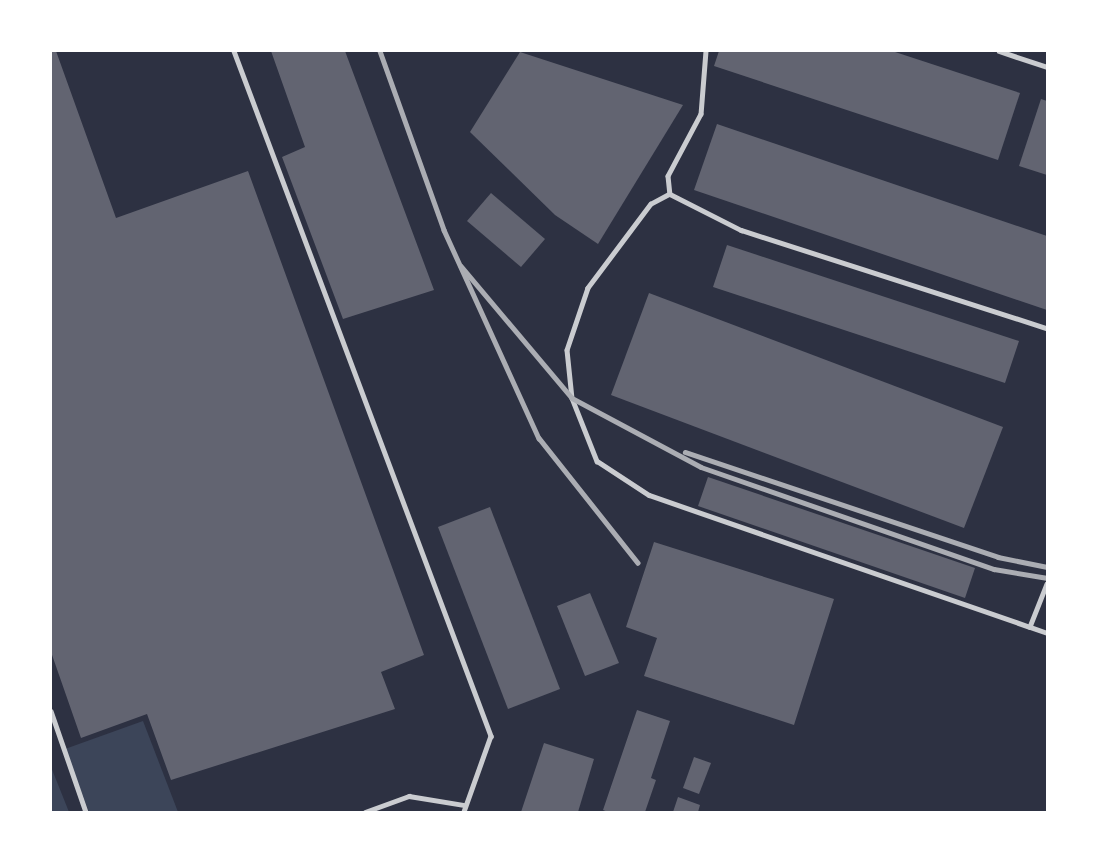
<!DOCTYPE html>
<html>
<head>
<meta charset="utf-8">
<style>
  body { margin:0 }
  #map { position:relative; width:1098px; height:863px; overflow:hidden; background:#2d3142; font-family:"Nunito Sans",sans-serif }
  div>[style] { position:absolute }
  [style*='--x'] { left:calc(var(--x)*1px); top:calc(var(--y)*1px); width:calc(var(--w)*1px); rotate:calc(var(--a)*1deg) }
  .green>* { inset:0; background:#3c4559 }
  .building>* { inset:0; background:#626471 }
  .service>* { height:4.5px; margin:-2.25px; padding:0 2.25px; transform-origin:2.25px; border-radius:2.25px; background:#caccd0 }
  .rail>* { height:4.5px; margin:-2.25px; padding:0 2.25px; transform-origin:2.25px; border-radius:2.25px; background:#abadb3 }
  span { translate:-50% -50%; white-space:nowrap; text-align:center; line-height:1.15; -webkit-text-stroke:4.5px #fff; paint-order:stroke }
  .frame { position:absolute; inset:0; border:52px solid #fff; pointer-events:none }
</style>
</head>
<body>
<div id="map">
  <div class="green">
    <i style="clip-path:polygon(143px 721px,178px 812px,89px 812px,65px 749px)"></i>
    <i style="clip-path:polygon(51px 767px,69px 812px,51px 812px)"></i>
  </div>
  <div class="building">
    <i style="clip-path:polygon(51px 51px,56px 51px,116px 218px,248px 171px,424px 655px,381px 672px,395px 709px,171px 780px,147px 714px,81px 738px,51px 652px)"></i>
    <i style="clip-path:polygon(271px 51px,345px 51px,434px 290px,343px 319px,282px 157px,305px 147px)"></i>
    <i style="clip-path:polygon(719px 51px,892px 51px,1020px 93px,998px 160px,714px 66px)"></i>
    <i style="clip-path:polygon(520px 52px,683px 105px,598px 244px,555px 215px,470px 132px)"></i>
    <i style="clip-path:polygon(1041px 99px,1047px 101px,1047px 175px,1019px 166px)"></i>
    <i style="clip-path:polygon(717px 124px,1047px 236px,1047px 310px,694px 190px)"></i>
    <i style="clip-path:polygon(491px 193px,545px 239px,521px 267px,467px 221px)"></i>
    <i style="clip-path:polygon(727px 245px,1019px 341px,1005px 383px,713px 287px)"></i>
    <i style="clip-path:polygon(649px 293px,1003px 427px,964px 528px,611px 395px)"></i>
    <i style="clip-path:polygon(708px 477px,975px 568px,965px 598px,698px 506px)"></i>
    <i style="clip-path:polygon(490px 507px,560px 689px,508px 709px,438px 527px)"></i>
    <i style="clip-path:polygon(654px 542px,834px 599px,794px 725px,644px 676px,657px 638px,626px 627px)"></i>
    <i style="clip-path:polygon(590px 593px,619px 663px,585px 676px,557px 606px)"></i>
    <i style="clip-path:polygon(637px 710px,670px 721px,651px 778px,656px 780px,645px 812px,608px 812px,603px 810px)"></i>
    <i style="clip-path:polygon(544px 743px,594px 759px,578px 812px,521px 812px)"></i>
    <i style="clip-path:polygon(694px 757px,711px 763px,699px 794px,683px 788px)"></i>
    <i style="clip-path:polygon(678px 797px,700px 805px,698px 812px,673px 812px)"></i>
  </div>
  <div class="service">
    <i style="--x:234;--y:51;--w:732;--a:69.43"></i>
    <i style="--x:491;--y:736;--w:81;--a:109.6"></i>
    <i style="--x:706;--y:51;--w:63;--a:94.5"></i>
    <i style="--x:701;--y:114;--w:70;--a:118"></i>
    <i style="--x:668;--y:176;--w:18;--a:84"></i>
    <i style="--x:670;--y:194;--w:80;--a:26.9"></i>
    <i style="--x:741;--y:230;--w:321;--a:17.8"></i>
    <i style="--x:999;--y:51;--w:51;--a:18.4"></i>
    <i style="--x:670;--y:194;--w:21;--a:152"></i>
    <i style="--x:651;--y:204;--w:105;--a:126.9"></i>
    <i style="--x:588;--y:288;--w:65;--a:108.7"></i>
    <i style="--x:567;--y:350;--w:48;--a:84.1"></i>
    <i style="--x:572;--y:398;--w:68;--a:68.4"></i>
    <i style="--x:597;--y:461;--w:62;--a:33.2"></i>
    <i style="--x:649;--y:495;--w:403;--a:19.1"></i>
    <i style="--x:1047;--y:584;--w:46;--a:111.6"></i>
    <i style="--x:1030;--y:627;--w:18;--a:19"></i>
    <i style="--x:51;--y:711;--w:107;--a:70.9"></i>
    <i style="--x:365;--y:812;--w:47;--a:-20"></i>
    <i style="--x:409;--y:796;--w:56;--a:9.3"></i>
  </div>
  <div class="rail">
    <i style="--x:380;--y:51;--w:190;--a:70.3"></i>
    <i style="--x:444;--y:230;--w:229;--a:65.5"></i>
    <i style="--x:539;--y:438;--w:159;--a:51.6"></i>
    <i style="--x:461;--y:266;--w:172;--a:49.9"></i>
    <i style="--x:572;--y:398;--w:146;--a:28.1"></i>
    <i style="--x:701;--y:467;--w:310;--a:19.2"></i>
    <i style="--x:994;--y:569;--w:54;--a:9.6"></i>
    <i style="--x:685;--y:452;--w:330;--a:18.5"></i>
    <i style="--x:998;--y:557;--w:50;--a:11.5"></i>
  </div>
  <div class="frame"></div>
</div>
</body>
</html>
